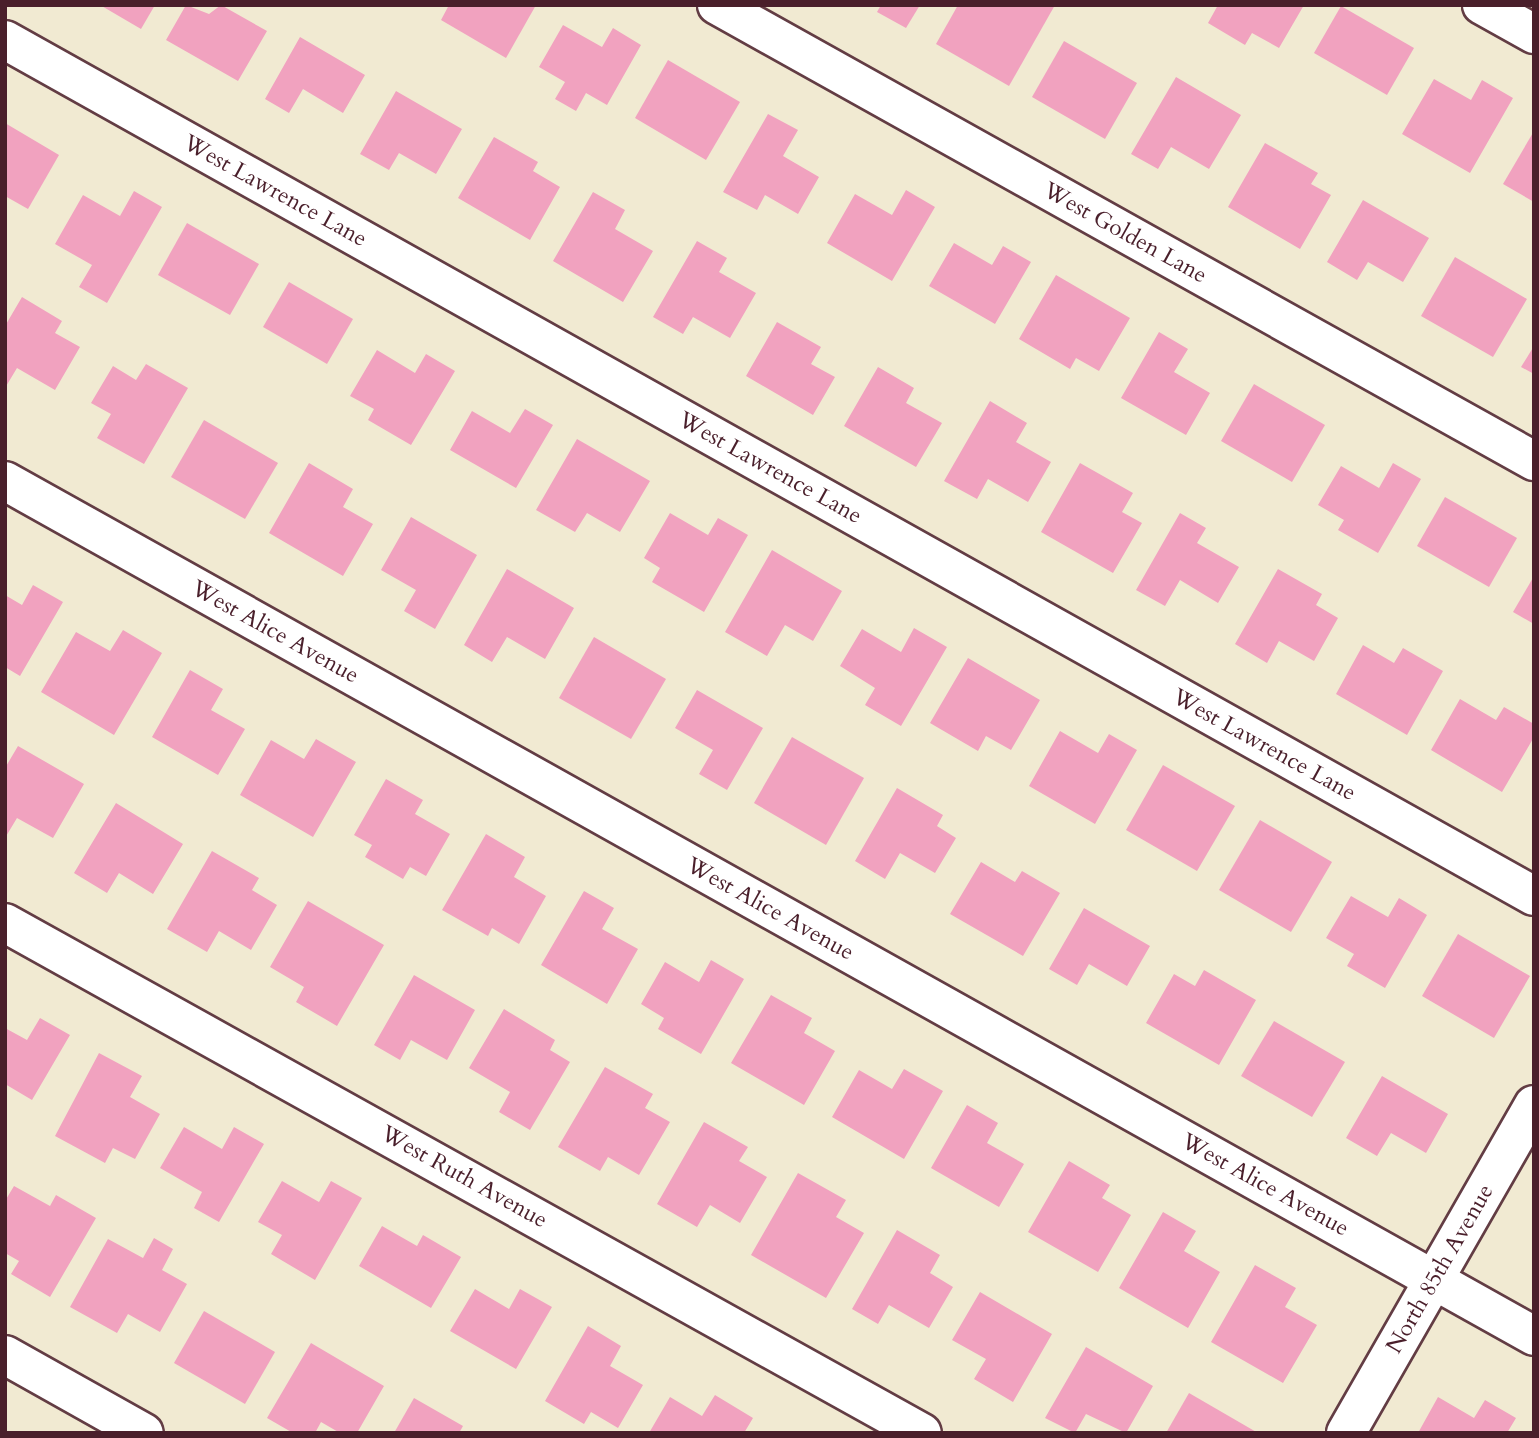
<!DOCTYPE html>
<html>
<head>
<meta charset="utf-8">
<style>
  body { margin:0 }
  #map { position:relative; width:1539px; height:1438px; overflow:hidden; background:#f1ead2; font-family:Cardo,serif }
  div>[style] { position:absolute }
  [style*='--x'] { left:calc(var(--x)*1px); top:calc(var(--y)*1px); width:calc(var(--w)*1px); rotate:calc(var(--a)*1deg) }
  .building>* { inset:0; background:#f1a2bf }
  .roads { filter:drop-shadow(2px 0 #633d44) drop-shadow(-2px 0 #633d44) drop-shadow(0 2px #633d44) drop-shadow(0 -2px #633d44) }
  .minor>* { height:38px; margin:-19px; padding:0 19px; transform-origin:19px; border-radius:19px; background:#fff }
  span { translate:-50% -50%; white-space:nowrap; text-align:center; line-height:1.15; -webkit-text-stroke:7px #fff; paint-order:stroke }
  .street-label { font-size:23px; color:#4a1f2b }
  .frame { position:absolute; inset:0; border:7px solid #4a1f2b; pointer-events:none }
</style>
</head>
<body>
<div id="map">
  <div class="building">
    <i style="clip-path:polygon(100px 5px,155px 5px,141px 29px)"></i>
    <i style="clip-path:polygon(186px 5px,209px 14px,221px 5px,267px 31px,238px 81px,166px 40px)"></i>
    <i style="clip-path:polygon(449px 5px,536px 5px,506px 58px,441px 20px)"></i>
    <i style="clip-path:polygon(881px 5px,920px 5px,906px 28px,877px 12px)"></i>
    <i style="clip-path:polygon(958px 5px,1055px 5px,1009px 86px,936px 44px)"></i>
    <i style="clip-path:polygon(1218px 5px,1304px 5px,1279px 48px,1252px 33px,1245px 45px,1208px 23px)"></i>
    <i style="clip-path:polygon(1341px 6px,1414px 48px,1387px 95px,1314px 53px)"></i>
    <i style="clip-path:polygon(563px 25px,602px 47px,613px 28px,641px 45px,607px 105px,586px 93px,576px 111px,555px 99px,565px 82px,539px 67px)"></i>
    <i style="clip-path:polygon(300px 37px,365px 75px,343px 113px,303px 89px,289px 113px,265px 99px)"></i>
    <i style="clip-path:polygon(1064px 41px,1137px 83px,1105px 139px,1032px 97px)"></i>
    <i style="clip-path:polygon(668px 60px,740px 102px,706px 160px,635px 118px)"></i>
    <i style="clip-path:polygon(1176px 77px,1241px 115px,1209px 169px,1171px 147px,1158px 169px,1131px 154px)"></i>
    <i style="clip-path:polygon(1434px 79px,1471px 100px,1482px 80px,1513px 98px,1470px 173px,1402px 134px)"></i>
    <i style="clip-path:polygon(396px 91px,462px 129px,436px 174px,399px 153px,389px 170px,360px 154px)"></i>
    <i style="clip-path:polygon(768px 114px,798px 130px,783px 156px,819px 177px,798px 214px,765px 195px,757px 210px,723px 192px)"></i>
    <i style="clip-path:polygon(5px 123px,59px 155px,28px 209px,5px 196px)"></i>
    <i style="clip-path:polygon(1534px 131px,1534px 202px,1503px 184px)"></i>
    <i style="clip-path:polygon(494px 137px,538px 162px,533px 171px,560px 187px,530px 240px,458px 198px)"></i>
    <i style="clip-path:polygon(1265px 143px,1318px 173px,1311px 184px,1331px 195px,1300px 249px,1228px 207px)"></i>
    <i style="clip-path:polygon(906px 190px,935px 207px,892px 281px,827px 243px,855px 194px,892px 215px)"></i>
    <i style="clip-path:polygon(134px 191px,162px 207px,107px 303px,79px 287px,92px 265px,55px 244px,83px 195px,120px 216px)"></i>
    <i style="clip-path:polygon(593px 192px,625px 210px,615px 229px,653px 251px,623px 302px,553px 261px)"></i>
    <i style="clip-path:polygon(1363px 200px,1429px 238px,1403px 282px,1368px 262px,1357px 280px,1327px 262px)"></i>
    <i style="clip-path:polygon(187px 223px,259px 264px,230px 315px,158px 275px)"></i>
    <i style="clip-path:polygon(697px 241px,727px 258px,719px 272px,756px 293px,730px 338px,693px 317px,683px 334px,653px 317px)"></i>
    <i style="clip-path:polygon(954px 243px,992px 265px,1003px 246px,1031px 262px,995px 324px,929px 286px)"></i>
    <i style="clip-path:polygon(1455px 257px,1527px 299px,1493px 357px,1421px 316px)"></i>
    <i style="clip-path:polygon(1056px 275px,1130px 318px,1099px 371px,1076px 358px,1070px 369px,1019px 339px)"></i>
    <i style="clip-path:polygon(289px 282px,353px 319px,327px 364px,263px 327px)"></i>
    <i style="clip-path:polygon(22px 297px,62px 321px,55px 333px,80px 347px,55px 390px,17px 368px,5px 388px,5px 326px)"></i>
    <i style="clip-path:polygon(777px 322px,821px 347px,811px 364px,835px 377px,813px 415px,746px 376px)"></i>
    <i style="clip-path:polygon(1159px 332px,1188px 349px,1174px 372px,1210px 393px,1186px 435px,1121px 398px)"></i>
    <i style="clip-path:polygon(1534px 346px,1534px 374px,1521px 367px)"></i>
    <i style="clip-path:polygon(377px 350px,415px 373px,426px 354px,455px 371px,411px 445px,368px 420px,374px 409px,350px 396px)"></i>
    <i style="clip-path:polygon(146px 364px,188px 388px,144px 464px,97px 438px,111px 414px,91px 403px,113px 366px,136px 380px)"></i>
    <i style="clip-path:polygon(878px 367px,914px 388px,906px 403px,942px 423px,916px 467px,844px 426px)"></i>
    <i style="clip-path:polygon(1254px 384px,1325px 425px,1292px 482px,1221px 441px)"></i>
    <i style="clip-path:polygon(990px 401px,1027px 423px,1016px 442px,1051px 462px,1028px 502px,988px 479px,977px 499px,944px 481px)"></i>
    <i style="clip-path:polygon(525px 409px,553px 425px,516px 488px,450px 450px,472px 411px,510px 433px)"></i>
    <i style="clip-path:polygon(204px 420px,278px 463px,245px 519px,171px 477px)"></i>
    <i style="clip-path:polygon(577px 439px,650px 481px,620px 532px,587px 513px,575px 532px,536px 510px)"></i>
    <i style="clip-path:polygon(309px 463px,353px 489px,343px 507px,373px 524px,343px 576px,269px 533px)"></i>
    <i style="clip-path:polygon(1080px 463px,1133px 493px,1122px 512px,1142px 523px,1113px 573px,1041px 532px)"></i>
    <i style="clip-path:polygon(1393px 463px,1421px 479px,1378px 553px,1338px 530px,1344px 520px,1318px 505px,1341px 466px,1379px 488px)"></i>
    <i style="clip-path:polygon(1445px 497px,1517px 538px,1489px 587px,1417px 546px)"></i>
    <i style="clip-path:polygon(670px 513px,708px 535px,718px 518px,748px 535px,704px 612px,652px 582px,660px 568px,644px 558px)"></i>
    <i style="clip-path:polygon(1180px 513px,1206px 528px,1197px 543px,1239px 567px,1218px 603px,1180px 580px,1165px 606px,1136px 590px)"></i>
    <i style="clip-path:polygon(411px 517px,477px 555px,435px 629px,404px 611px,416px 590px,381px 570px)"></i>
    <i style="clip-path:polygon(772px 550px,842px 591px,813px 641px,785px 625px,767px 656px,725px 632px)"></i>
    <i style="clip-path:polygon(507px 569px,574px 608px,545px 659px,507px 637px,492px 662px,464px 645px)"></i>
    <i style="clip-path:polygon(1278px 569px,1322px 594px,1316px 605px,1338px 618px,1314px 661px,1279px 641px,1267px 663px,1235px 644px)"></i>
    <i style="clip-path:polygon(1534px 576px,1534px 624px,1513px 612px)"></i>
    <i style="clip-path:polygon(33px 585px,63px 602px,20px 676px,5px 667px,5px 595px,22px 605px)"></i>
    <i style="clip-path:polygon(914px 628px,947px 647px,901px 726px,865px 705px,875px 688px,840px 666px,862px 629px,901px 652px)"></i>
    <i style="clip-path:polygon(123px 630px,162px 653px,114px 735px,41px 692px,76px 632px,110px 651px)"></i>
    <i style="clip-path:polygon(594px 637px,666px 679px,631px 739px,559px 698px)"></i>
    <i style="clip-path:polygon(1363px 645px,1394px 663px,1403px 648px,1443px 671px,1407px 735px,1336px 694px)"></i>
    <i style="clip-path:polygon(968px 658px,1040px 700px,1011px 750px,986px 736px,978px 751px,930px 723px)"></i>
    <i style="clip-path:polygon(190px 670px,223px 689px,211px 710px,245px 729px,218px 775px,152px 737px)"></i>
    <i style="clip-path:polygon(697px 690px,763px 728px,727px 790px,699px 774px,713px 750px,675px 728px)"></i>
    <i style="clip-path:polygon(1460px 699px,1496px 720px,1504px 707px,1534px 724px,1534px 737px,1502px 792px,1431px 750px)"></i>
    <i style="clip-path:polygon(1060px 731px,1098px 753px,1109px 734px,1137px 750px,1095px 824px,1029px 786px)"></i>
    <i style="clip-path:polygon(792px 737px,864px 778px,826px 845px,754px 803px)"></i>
    <i style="clip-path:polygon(316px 739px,356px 762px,313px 837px,240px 795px,271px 740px,304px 759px)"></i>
    <i style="clip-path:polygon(18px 746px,84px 784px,53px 838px,17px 818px,5px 838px,5px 768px)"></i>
    <i style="clip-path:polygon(1163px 765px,1235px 806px,1197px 871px,1126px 830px)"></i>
    <i style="clip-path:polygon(386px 779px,423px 800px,415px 814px,450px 834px,426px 876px,410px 867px,403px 879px,365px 857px,372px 845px,354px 835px)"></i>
    <i style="clip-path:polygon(897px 788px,943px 815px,937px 826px,956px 838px,935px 873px,900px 853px,885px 879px,855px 861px)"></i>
    <i style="clip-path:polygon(116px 803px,183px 844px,153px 894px,119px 873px,107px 893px,74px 873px)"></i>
    <i style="clip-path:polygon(1260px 820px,1332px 862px,1291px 932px,1219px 890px)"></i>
    <i style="clip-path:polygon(486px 834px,525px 857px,514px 877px,546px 896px,519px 944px,492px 928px,488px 936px,442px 910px)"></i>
    <i style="clip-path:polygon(212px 851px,259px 878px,252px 890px,277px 905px,251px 950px,219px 931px,207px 952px,167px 929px)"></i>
    <i style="clip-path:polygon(981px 862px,1015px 882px,1022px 871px,1060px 893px,1023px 956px,950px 914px)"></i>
    <i style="clip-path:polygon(584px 891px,614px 908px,602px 929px,638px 949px,607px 1004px,541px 965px)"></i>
    <i style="clip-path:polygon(1351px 896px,1388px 917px,1399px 898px,1427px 915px,1385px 988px,1347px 966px,1354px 954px,1326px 938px)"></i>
    <i style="clip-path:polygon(308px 901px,384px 945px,337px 1026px,296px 1002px,304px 987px,270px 967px)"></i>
    <i style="clip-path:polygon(1084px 908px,1150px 946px,1127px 986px,1089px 964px,1077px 985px,1049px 969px)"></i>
    <i style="clip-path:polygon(1458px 934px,1530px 976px,1494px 1038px,1422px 996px)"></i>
    <i style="clip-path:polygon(711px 960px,744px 979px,701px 1054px,658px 1029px,664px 1018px,641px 1004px,665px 962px,699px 982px)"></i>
    <i style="clip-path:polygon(1204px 970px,1256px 1000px,1219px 1065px,1146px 1023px,1174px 974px,1195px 986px)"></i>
    <i style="clip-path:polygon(414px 975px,475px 1010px,447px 1060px,411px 1040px,400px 1060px,374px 1045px)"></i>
    <i style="clip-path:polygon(771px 995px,812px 1018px,804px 1033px,835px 1051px,804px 1105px,731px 1063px)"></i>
    <i style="clip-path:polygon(504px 1009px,555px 1040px,550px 1050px,570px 1062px,530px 1130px,499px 1112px,510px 1092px,469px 1068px)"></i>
    <i style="clip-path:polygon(40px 1018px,70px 1035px,32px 1100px,5px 1084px,5px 1028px,27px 1040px)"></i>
    <i style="clip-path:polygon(1274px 1021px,1345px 1062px,1312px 1117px,1241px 1076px)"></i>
    <i style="clip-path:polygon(99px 1053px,142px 1076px,130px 1097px,160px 1114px,135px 1159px,113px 1148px,105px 1163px,55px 1136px)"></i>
    <i style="clip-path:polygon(605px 1067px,653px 1094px,645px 1108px,670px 1122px,639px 1175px,608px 1157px,600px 1171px,558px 1147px)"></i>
    <i style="clip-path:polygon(904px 1069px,943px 1091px,904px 1159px,832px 1117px,859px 1070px,892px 1089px)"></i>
    <i style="clip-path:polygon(1382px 1076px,1448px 1114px,1426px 1153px,1391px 1133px,1377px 1156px,1346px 1138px)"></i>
    <i style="clip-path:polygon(967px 1105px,998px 1123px,987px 1143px,1024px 1164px,999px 1207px,931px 1168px)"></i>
    <i style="clip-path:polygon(704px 1122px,748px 1147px,739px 1161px,767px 1177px,740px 1223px,710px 1205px,697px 1227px,657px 1204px)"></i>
    <i style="clip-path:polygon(184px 1127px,222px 1149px,234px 1127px,264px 1144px,219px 1222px,194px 1208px,202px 1192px,160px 1168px)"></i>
    <i style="clip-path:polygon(1069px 1161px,1110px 1185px,1102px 1198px,1131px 1215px,1098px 1272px,1028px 1232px)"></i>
    <i style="clip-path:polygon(798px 1173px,846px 1200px,836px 1217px,864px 1233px,826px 1298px,751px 1255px)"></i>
    <i style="clip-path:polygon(282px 1181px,319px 1202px,331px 1181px,362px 1198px,315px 1280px,271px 1254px,282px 1235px,258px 1222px)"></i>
    <i style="clip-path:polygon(14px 1186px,50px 1206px,56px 1195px,96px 1218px,50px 1297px,11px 1274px,19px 1261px,5px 1253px,5px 1201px)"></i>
    <i style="clip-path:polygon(1163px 1212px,1196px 1231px,1184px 1251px,1220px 1272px,1188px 1328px,1119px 1288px)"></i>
    <i style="clip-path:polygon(382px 1226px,417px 1246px,423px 1235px,461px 1257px,431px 1308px,359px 1266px)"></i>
    <i style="clip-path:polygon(897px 1230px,940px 1255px,930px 1273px,953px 1287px,929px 1328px,889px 1305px,878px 1324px,852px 1309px)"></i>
    <i style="clip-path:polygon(154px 1238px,173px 1249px,162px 1270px,187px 1284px,160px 1332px,128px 1314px,117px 1333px,70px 1307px,108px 1239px,143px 1258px)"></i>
    <i style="clip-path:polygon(1255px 1265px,1296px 1288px,1285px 1307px,1317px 1325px,1283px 1383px,1211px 1342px)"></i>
    <i style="clip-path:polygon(475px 1289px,509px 1309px,520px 1289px,552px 1307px,516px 1369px,450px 1331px)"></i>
    <i style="clip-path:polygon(980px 1292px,1052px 1334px,1013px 1402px,974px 1379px,986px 1359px,952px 1340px)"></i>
    <i style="clip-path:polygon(204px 1311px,275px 1352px,245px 1404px,174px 1363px)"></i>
    <i style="clip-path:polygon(588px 1326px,621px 1346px,610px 1366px,643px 1385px,618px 1428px,591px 1412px,584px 1424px,545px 1401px)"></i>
    <i style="clip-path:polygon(311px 1343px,384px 1386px,357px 1433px,340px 1433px,321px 1422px,315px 1433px,293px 1433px,267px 1418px)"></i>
    <i style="clip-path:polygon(1086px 1347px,1153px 1386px,1126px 1433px,1086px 1414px,1075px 1433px,1045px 1418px)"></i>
    <i style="clip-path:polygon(1189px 1393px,1258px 1433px,1166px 1433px)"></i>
    <i style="clip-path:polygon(715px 1395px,753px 1418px,744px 1433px,649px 1433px,670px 1397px,702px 1416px)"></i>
    <i style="clip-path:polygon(1438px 1397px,1474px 1418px,1485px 1400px,1516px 1418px,1507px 1433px,1418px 1433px)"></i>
    <i style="clip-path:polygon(414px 1398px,463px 1426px,459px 1433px,394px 1433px)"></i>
  </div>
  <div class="roads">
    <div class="minor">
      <i style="--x:717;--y:5;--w:936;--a:29.17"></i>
      <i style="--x:1482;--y:5;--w:60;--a:29.1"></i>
      <i style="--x:5;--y:40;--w:1752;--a:29.24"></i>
      <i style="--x:5;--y:481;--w:1752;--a:29.21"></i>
      <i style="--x:5;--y:923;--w:1049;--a:29.08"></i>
      <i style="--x:5;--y:1355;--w:159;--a:29.3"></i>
      <i style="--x:1346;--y:1433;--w:378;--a:-60.2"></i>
    </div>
  </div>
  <div class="street-label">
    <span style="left:275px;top:191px;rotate:29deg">West Lawrence Lane</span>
    <span style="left:1125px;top:233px;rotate:29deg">West Golden Lane</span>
    <span style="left:770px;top:468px;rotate:29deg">West Lawrence Lane</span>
    <span style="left:275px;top:632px;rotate:29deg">West Alice Avenue</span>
    <span style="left:1264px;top:745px;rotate:29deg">West Lawrence Lane</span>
    <span style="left:770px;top:909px;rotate:29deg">West Alice Avenue</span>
    <span style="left:464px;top:1177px;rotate:29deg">West Ruth Avenue</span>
    <span style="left:1265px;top:1185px;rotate:29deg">West Alice Avenue</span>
    <span style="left:1440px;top:1269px;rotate:-60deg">North 85th Avenue</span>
  </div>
  <div class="frame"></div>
</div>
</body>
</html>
